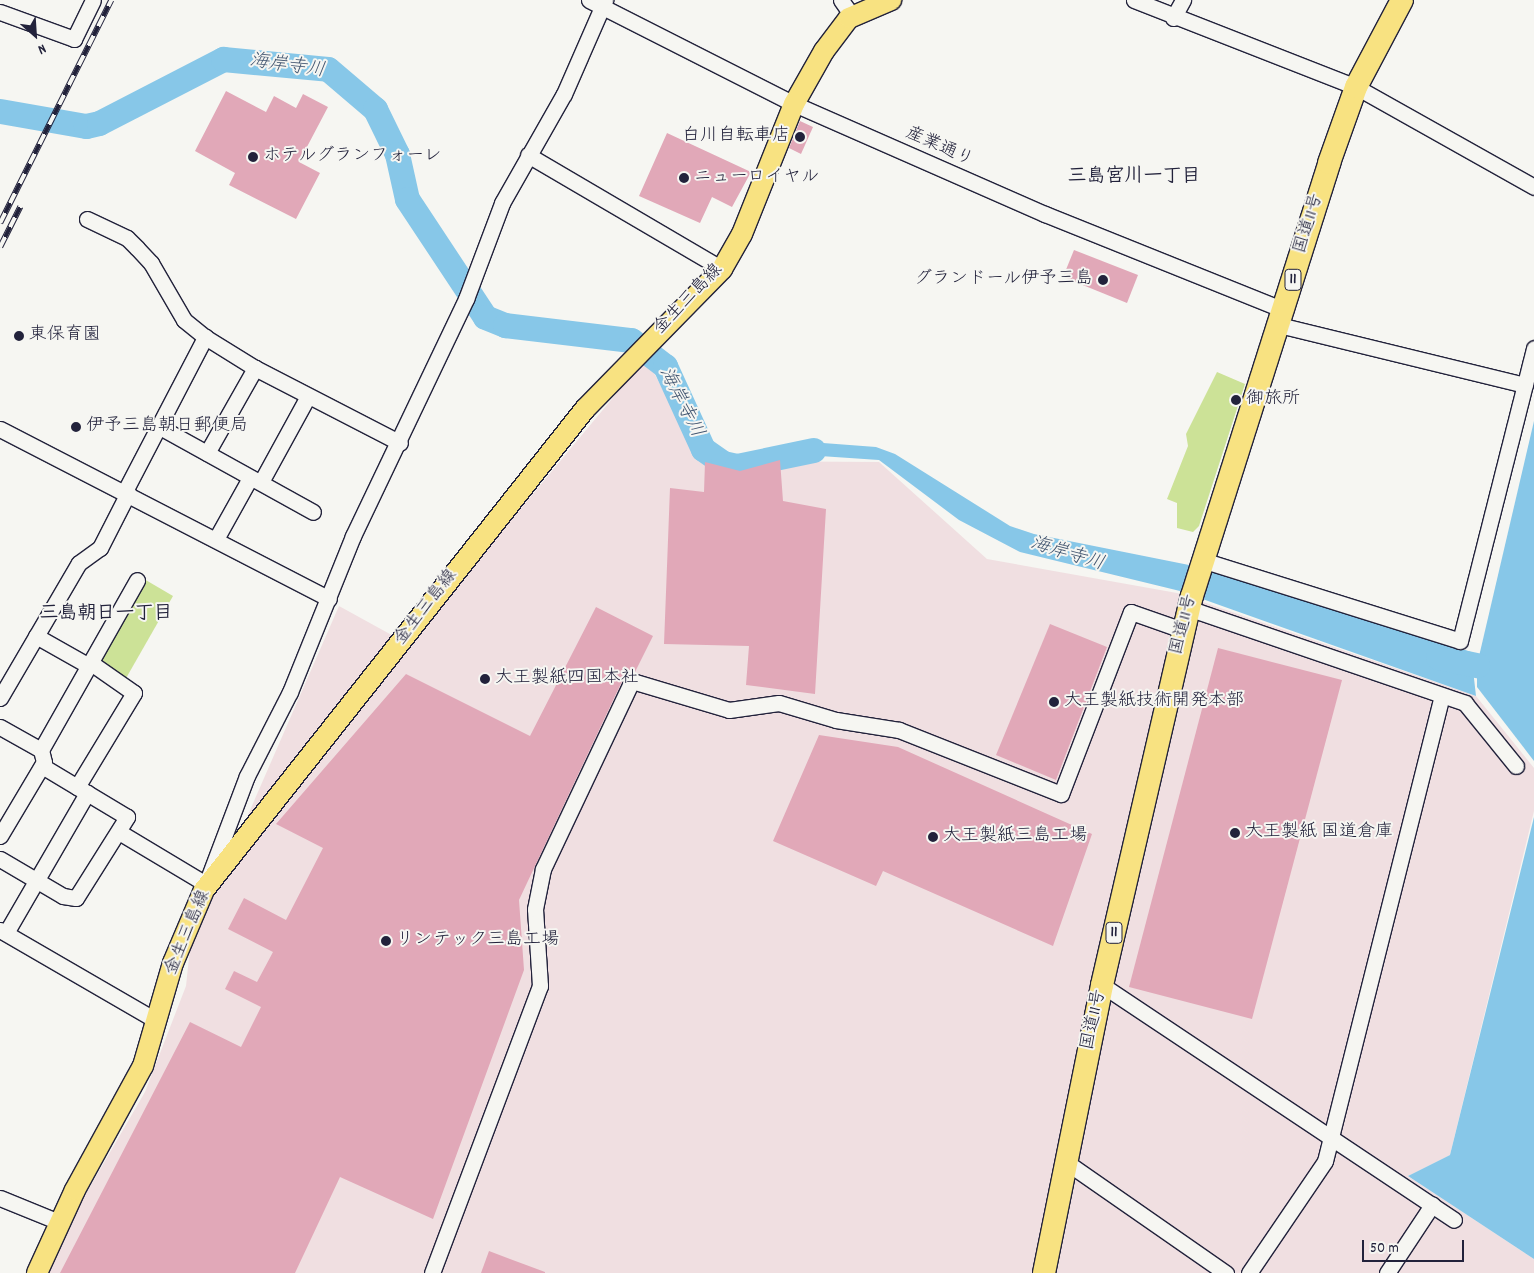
<!DOCTYPE html>
<html>
<head>
<meta charset="utf-8">
<style>
  body { margin:0 }
  #map { position:relative; width:1534px; height:1273px; overflow:hidden; background:#f6f6f2; font-family:Dekko,"Klee One",sans-serif }
  div>[style] { position:absolute }
  [style*='--x'] { left:calc(var(--x)*1px); top:calc(var(--y)*1px); width:calc(var(--w)*1px); rotate:calc(var(--a)*1deg) }
  .built>* { inset:0; background:#f0dfe1 }
  .green>* { inset:0; background:#cce297 }
  .water>* { inset:0; background:#87c7e8 }
  .river>* { height:25px; margin:-12.5px; padding:0 12.5px; transform-origin:12.5px; border-radius:12.5px; background:#87c7e8 }
  .building>* { inset:0; background:#e1a8b8 }
  .roads { filter:drop-shadow(1px 0 #22223b) drop-shadow(-1px 0 #22223b) drop-shadow(0 1px #22223b) drop-shadow(0 -1px #22223b) }
  .minor>* { height:15px; margin:-7.5px; padding:0 7.5px; transform-origin:7.5px; border-radius:7.5px; background:#f6f6f2 }
  .major>* { height:20px; margin:-10px; padding:0 10px; transform-origin:10px; border-radius:10px; background:#f8e281 }
  .highway>* { height:22px; margin:-11px; padding:0 11px; transform-origin:11px; border-radius:11px; background:#f8e281 }
  .rail>* { height:5.5px; margin-top:-2.75px; transform-origin:0; background:repeating-linear-gradient(90deg,#f6f6f2 0 11px,#22223b 0 22px); box-sizing:border-box; border-block:1px solid #22223b }
  .dots>* { width:14px; height:14px; translate:-50% -50%; box-sizing:border-box; border:2px solid #f6f6f2; border-radius:50% }
  span { translate:-50% -50%; white-space:nowrap; text-align:center; line-height:1.15; -webkit-text-stroke:4px #f6f6f2; paint-order:stroke }
  .shield-label span { padding:1px 4px; background:#f6f6f2; border:1px solid; border-radius:4px; -webkit-text-stroke-width:0 }
  .shield-label { font-size:16px; color:#22223b; font-weight:700 }
  .poi-label { font-size:18px; color:#22223b }
  .right { translate:-100% -50%; text-align:right }
  .left { translate:0 -50%; text-align:left }
  .street-label { font-size:18px; color:#22223b }
  .water-label { font-size:19px; color:#40546f; font-style:italic }
  .neighbourhood-label { font-size:19px; color:#22223b; font-weight:700 }
  .north { position:absolute; left:10px; top:10px; width:50px; height:50px; -webkit-text-stroke:4px #f6f6f2; paint-order:stroke; rotate:154deg; font-size:14px; font-weight:700; line-height:20px; text-align:center; color:#22223b }
  .north::after { content:''; display:block; margin:auto; width:18px; height:22px; background:#22223b; clip-path:polygon(50% 0,100% 100%,50% 72%,0 100%) }
  .scale { position:absolute; left:1362px; top:1240px; width:102px; height:22px; box-sizing:border-box; border:2px solid #22223b; border-top:0; padding-left:6px; font-size:15px; line-height:18px; white-space:nowrap; color:#22223b; -webkit-text-stroke:4px #f6f6f2; paint-order:stroke }
</style>
</head>
<body>
<div id="map">
  <div class="built">
    <i style="clip-path:polygon(646px 358px,701px 461px,879px 462px,987px 559px,1177px 593px,1476px 696px,1534px 768px,1534px 811px,1450px 1155px,1408px 1176px,1534px 1259px,1534px 1273px,47px 1273px,80px 1204px,145px 1092px,186px 986px,190px 948px,339px 606px,408px 644px)"></i>
  </div>
  <div class="green">
    <i style="clip-path:polygon(1217px 372px,1245px 384px,1199px 526px,1193px 532px,1177px 528px,1177px 503px,1167px 499px,1188px 446px,1186px 434px)"></i>
    <i style="clip-path:polygon(144px 579px,173px 596px,125px 680px,98px 660px)"></i>
  </div>
  <div class="water">
    <i style="clip-path:polygon(1534px 421px,1534px 761px,1477px 687px,1477px 665px)"></i>
    <i style="clip-path:polygon(823px 443px,876px 447px,895px 454px,1010px 526px,1034px 534px,1214px 570px,1471px 652px,1476px 696px,1180px 591px,1020px 552px,959px 520px,879px 460px,820px 456px,783px 464px,779px 455px)"></i>
    <i style="clip-path:polygon(1534px 817px,1534px 1259px,1408px 1176px,1450px 1155px)"></i>
  </div>
  <div class="river">
    <i style="--x:0;--y:111;--w:87;--a:9.9"></i>
    <i style="--x:86;--y:126;--w:13;--a:-13"></i>
    <i style="--x:99;--y:123;--w:140;--a:-27.3"></i>
    <i style="--x:223;--y:59;--w:105;--a:5.4"></i>
    <i style="--x:328;--y:69;--w:62;--a:40.4"></i>
    <i style="--x:375;--y:109;--w:50;--a:63.9"></i>
    <i style="--x:397;--y:154;--w:46;--a:77.5"></i>
    <i style="--x:407;--y:199;--w:141;--a:56.5"></i>
    <i style="--x:485;--y:317;--w:22;--a:22"></i>
    <i style="--x:505;--y:325;--w:127;--a:6.8"></i>
    <i style="--x:631;--y:340;--w:43;--a:37.4"></i>
    <i style="--x:665;--y:366;--w:91;--a:65.4"></i>
    <i style="--x:703;--y:449;--w:24;--a:35"></i>
    <i style="--x:723;--y:463;--w:14;--a:12"></i>
    <i style="--x:737;--y:466;--w:78;--a:-11.9"></i>
    <i style="--x:1438;--y:657;--w:40;--a:12"></i>
  </div>
  <div class="building">
    <i style="clip-path:polygon(226px 91px,266px 112px,274px 96px,296px 108px,303px 94px,328px 107px,299px 162px,320px 173px,296px 219px,229px 185px,235px 173px,195px 151px)"></i>
    <i style="clip-path:polygon(800px 121px,813px 127px,801px 154px,789px 148px)"></i>
    <i style="clip-path:polygon(667px 133px,751px 172px,732px 207px,712px 197px,700px 223px,639px 196px)"></i>
    <i style="clip-path:polygon(1074px 250px,1138px 275px,1127px 303px,1063px 277px)"></i>
    <i style="clip-path:polygon(780px 460px,783px 501px,826px 509px,815px 694px,746px 685px,749px 646px,664px 644px,670px 488px,704px 492px,705px 462px,740px 471px)"></i>
    <i style="clip-path:polygon(596px 607px,653px 636px,635px 672px,624px 677px,519px 900px,524px 970px,433px 1219px,340px 1177px,295px 1273px,60px 1273px,190px 1022px,241px 1047px,261px 1007px,225px 989px,234px 971px,257px 982px,273px 952px,228px 929px,244px 898px,286px 920px,323px 848px,276px 824px,406px 674px,530px 736px)"></i>
    <i style="clip-path:polygon(1050px 624px,1107px 647px,1056px 780px,996px 755px)"></i>
    <i style="clip-path:polygon(1218px 648px,1342px 680px,1252px 1019px,1129px 987px)"></i>
    <i style="clip-path:polygon(819px 735px,898px 747px,1092px 834px,1053px 946px,883px 871px,876px 886px,773px 841px)"></i>
    <i style="clip-path:polygon(489px 1251px,545px 1272px,545px 1273px,481px 1273px)"></i>
  </div>
  <div class="roads">
    <div class="minor">
      <i style="--x:589;--y:0;--w:230;--a:26.9"></i>
      <i style="--x:794;--y:104;--w:274;--a:23.7"></i>
      <i style="--x:1045;--y:214;--w:258;--a:21.9"></i>
      <i style="--x:841;--y:0;--w:19;--a:55"></i>
      <i style="--x:1134;--y:0;--w:238;--a:21.4"></i>
      <i style="--x:1356;--y:87;--w:204;--a:29.3"></i>
      <i style="--x:0;--y:12;--w:79;--a:20"></i>
      <i style="--x:74;--y:39;--w:43;--a:-64"></i>
      <i style="--x:1173;--y:18;--w:21;--a:-61"></i>
      <i style="--x:528;--y:155;--w:225;--a:30.4"></i>
      <i style="--x:87;--y:219;--w:44;--a:25.4"></i>
      <i style="--x:127;--y:238;--w:14;--a:45"></i>
      <i style="--x:137;--y:248;--w:21;--a:47"></i>
      <i style="--x:151;--y:263;--w:66;--a:59.9"></i>
      <i style="--x:184;--y:320;--w:27;--a:39"></i>
      <i style="--x:205;--y:337;--w:59;--a:31.8"></i>
      <i style="--x:255;--y:368;--w:163;--a:27.3"></i>
      <i style="--x:1279;--y:325;--w:253;--a:13.7"></i>
      <i style="--x:158;--y:426;--w:177;--a:29"></i>
      <i style="--x:0;--y:429;--w:370;--a:27.3"></i>
      <i style="--x:207;--y:453;--w:98;--a:-60.5"></i>
      <i style="--x:261;--y:482;--w:98;--a:-61.3"></i>
      <i style="--x:125;--y:491;--w:174;--a:-62.5"></i>
      <i style="--x:216;--y:539;--w:70;--a:-60.9"></i>
      <i style="--x:1202;--y:560;--w:270;--a:17.4"></i>
      <i style="--x:1460;--y:641;--w:302;--a:-75.8"></i>
      <i style="--x:1188;--y:608;--w:293;--a:18.9"></i>
      <i style="--x:1465;--y:703;--w:81;--a:51"></i>
      <i style="--x:36;--y:636;--w:61;--a:29.5"></i>
      <i style="--x:0;--y:698;--w:156;--a:-59.7"></i>
      <i style="--x:79;--y:563;--w:26;--a:-36"></i>
      <i style="--x:100;--y:548;--w:62;--a:-63"></i>
      <i style="--x:0;--y:727;--w:47;--a:29.3"></i>
      <i style="--x:77;--y:787;--w:110;--a:-58.8"></i>
      <i style="--x:134;--y:693;--w:52;--a:-145.1"></i>
      <i style="--x:119;--y:832;--w:101;--a:30.9"></i>
      <i style="--x:0;--y:836;--w:86;--a:-59.3"></i>
      <i style="--x:44;--y:762;--w:12;--a:-104"></i>
      <i style="--x:41;--y:750;--w:195;--a:-60.5"></i>
      <i style="--x:0;--y:859;--w:73;--a:30.4"></i>
      <i style="--x:63;--y:896;--w:13;--a:9"></i>
      <i style="--x:76;--y:898;--w:96;--a:-57.8"></i>
      <i style="--x:127;--y:817;--w:99;--a:-149"></i>
      <i style="--x:208;--y:879;--w:110;--a:-69.3"></i>
      <i style="--x:247;--y:776;--w:94;--a:-62.9"></i>
      <i style="--x:290;--y:692;--w:168;--a:-68"></i>
      <i style="--x:353;--y:536;--w:263;--a:-64.5"></i>
      <i style="--x:466;--y:299;--w:103;--a:-69.4"></i>
      <i style="--x:502;--y:203;--w:125;--a:-60.4"></i>
      <i style="--x:564;--y:94;--w:103;--a:-66.4"></i>
      <i style="--x:0;--y:930;--w:181;--a:30.1"></i>
      <i style="--x:6;--y:933;--w:162;--a:-59.9"></i>
      <i style="--x:1102;--y:985;--w:423;--a:33.7"></i>
      <i style="--x:1066;--y:1162;--w:195;--a:34.8"></i>
      <i style="--x:0;--y:1198;--w:64;--a:22.1"></i>
      <i style="--x:432;--y:1273;--w:307;--a:-69.4"></i>
      <i style="--x:540;--y:986;--w:77;--a:-93.7"></i>
      <i style="--x:535;--y:909;--w:41;--a:-78.7"></i>
      <i style="--x:543;--y:869;--w:208;--a:-64.7"></i>
      <i style="--x:632;--y:681;--w:101;--a:16.6"></i>
      <i style="--x:729;--y:710;--w:50;--a:-8"></i>
      <i style="--x:779;--y:703;--w:59;--a:16.6"></i>
      <i style="--x:836;--y:720;--w:64;--a:9"></i>
      <i style="--x:899;--y:730;--w:174;--a:21.6"></i>
      <i style="--x:1061;--y:794;--w:195;--a:-69"></i>
      <i style="--x:1131;--y:612;--w:54;--a:19.4"></i>
      <i style="--x:1249;--y:1273;--w:135;--a:-55.8"></i>
      <i style="--x:1325;--y:1161;--w:480;--a:-75.9"></i>
      <i style="--x:1387;--y:1273;--w:82;--a:-56.5"></i>
    </div>
    <div class="major">
      <i style="--x:37;--y:1273;--w:91;--a:-65.4"></i>
      <i style="--x:75;--y:1190;--w:141;--a:-61.3"></i>
      <i style="--x:143;--y:1066;--w:107;--a:-73.8"></i>
      <i style="--x:173;--y:963;--w:79;--a:-67"></i>
      <i style="--x:204;--y:890;--w:614;--a:-51.62"></i>
      <i style="--x:585;--y:409;--w:196;--a:-45.6"></i>
      <i style="--x:722;--y:269;--w:40;--a:-60.3"></i>
      <i style="--x:742;--y:234;--w:140;--a:-68.2"></i>
      <i style="--x:794;--y:104;--w:61;--a:-60.5"></i>
      <i style="--x:824;--y:51;--w:41;--a:-52.9"></i>
      <i style="--x:849;--y:18;--w:46;--a:-23.2"></i>
    </div>
    <div class="highway">
      <i style="--x:1044;--y:1273;--w:294;--a:-78.6"></i>
      <i style="--x:1102;--y:985;--w:399;--a:-77"></i>
      <i style="--x:1192;--y:596;--w:454;--a:-72.4"></i>
      <i style="--x:1329;--y:163;--w:81;--a:-70.4"></i>
      <i style="--x:1356;--y:87;--w:98;--a:-62.1"></i>
    </div>
  </div>
  <div class="rail">
    <i style="--x:0;--y:223;--w:249;--a:-63.5"></i>
    <i style="--x:0;--y:247;--w:45;--a:-63.4"></i>
  </div>
  <div class="dots">
    <i style="left:800px;top:137px;background:#22223b"></i>
    <i style="left:253px;top:157px;background:#22223b"></i>
    <i style="left:684px;top:178px;background:#22223b"></i>
    <i style="left:1103px;top:280px;background:#22223b"></i>
    <i style="left:19px;top:336px;background:#22223b"></i>
    <i style="left:1236px;top:400px;background:#22223b"></i>
    <i style="left:76px;top:427px;background:#22223b"></i>
    <i style="left:485px;top:679px;background:#22223b"></i>
    <i style="left:1054px;top:702px;background:#22223b"></i>
    <i style="left:1235px;top:833px;background:#22223b"></i>
    <i style="left:933px;top:837px;background:#22223b"></i>
    <i style="left:386px;top:941px;background:#22223b"></i>
  </div>
  <div class="shield-label">
    <span style="left:1293px;top:280px">11</span>
    <span style="left:1114px;top:933px">11</span>
  </div>
  <div class="poi-label">
    <span class="right" style="left:790px;top:137px">白川自転車店</span>
    <span class="left" style="left:263px;top:157px">ホテルグランフォーレ</span>
    <span class="left" style="left:694px;top:178px">ニューロイヤル</span>
    <span class="right" style="left:1093px;top:280px">グランドール伊予三島</span>
    <span class="left" style="left:29px;top:336px">東保育園</span>
    <span class="left" style="left:1246px;top:400px">御旅所</span>
    <span class="left" style="left:86px;top:427px">伊予三島朝日郵便局</span>
    <span class="left" style="left:495px;top:679px">大王製紙四国本社</span>
    <span class="left" style="left:1064px;top:702px">大王製紙技術開発本部</span>
    <span class="left" style="left:1245px;top:833px">大王製紙 国道倉庫</span>
    <span class="left" style="left:943px;top:837px">大王製紙三島工場</span>
    <span class="left" style="left:396px;top:941px">リンテック三島工場</span>
  </div>
  <div class="street-label">
    <span style="left:939px;top:148px;rotate:24deg">産業通り</span>
    <span style="left:1310px;top:224px;rotate:-73deg">国道11号</span>
    <span style="left:689px;top:300px;rotate:-46deg">金生三島線</span>
    <span style="left:427px;top:608px;rotate:-52deg">金生三島線</span>
    <span style="left:1185px;top:625px;rotate:-76deg">国道11号</span>
    <span style="left:189px;top:933px;rotate:-67deg">金生三島線</span>
    <span style="left:1095px;top:1020px;rotate:-78deg">国道11号</span>
  </div>
  <div class="water-label">
    <span style="left:287px;top:67px;rotate:8deg">海岸寺川</span>
    <span style="left:680px;top:403px;rotate:63deg">海岸寺川</span>
    <span style="left:1067px;top:555px;rotate:17deg">海岸寺川</span>
  </div>
  <div class="neighbourhood-label">
    <span style="left:1134px;top:178px">三島宮川一丁目</span>
    <span style="left:106px;top:615px">三島朝日一丁目</span>
  </div>
  <div class="north">N</div>
  <div class="scale">50 m</div>
</div>
</body>
</html>
